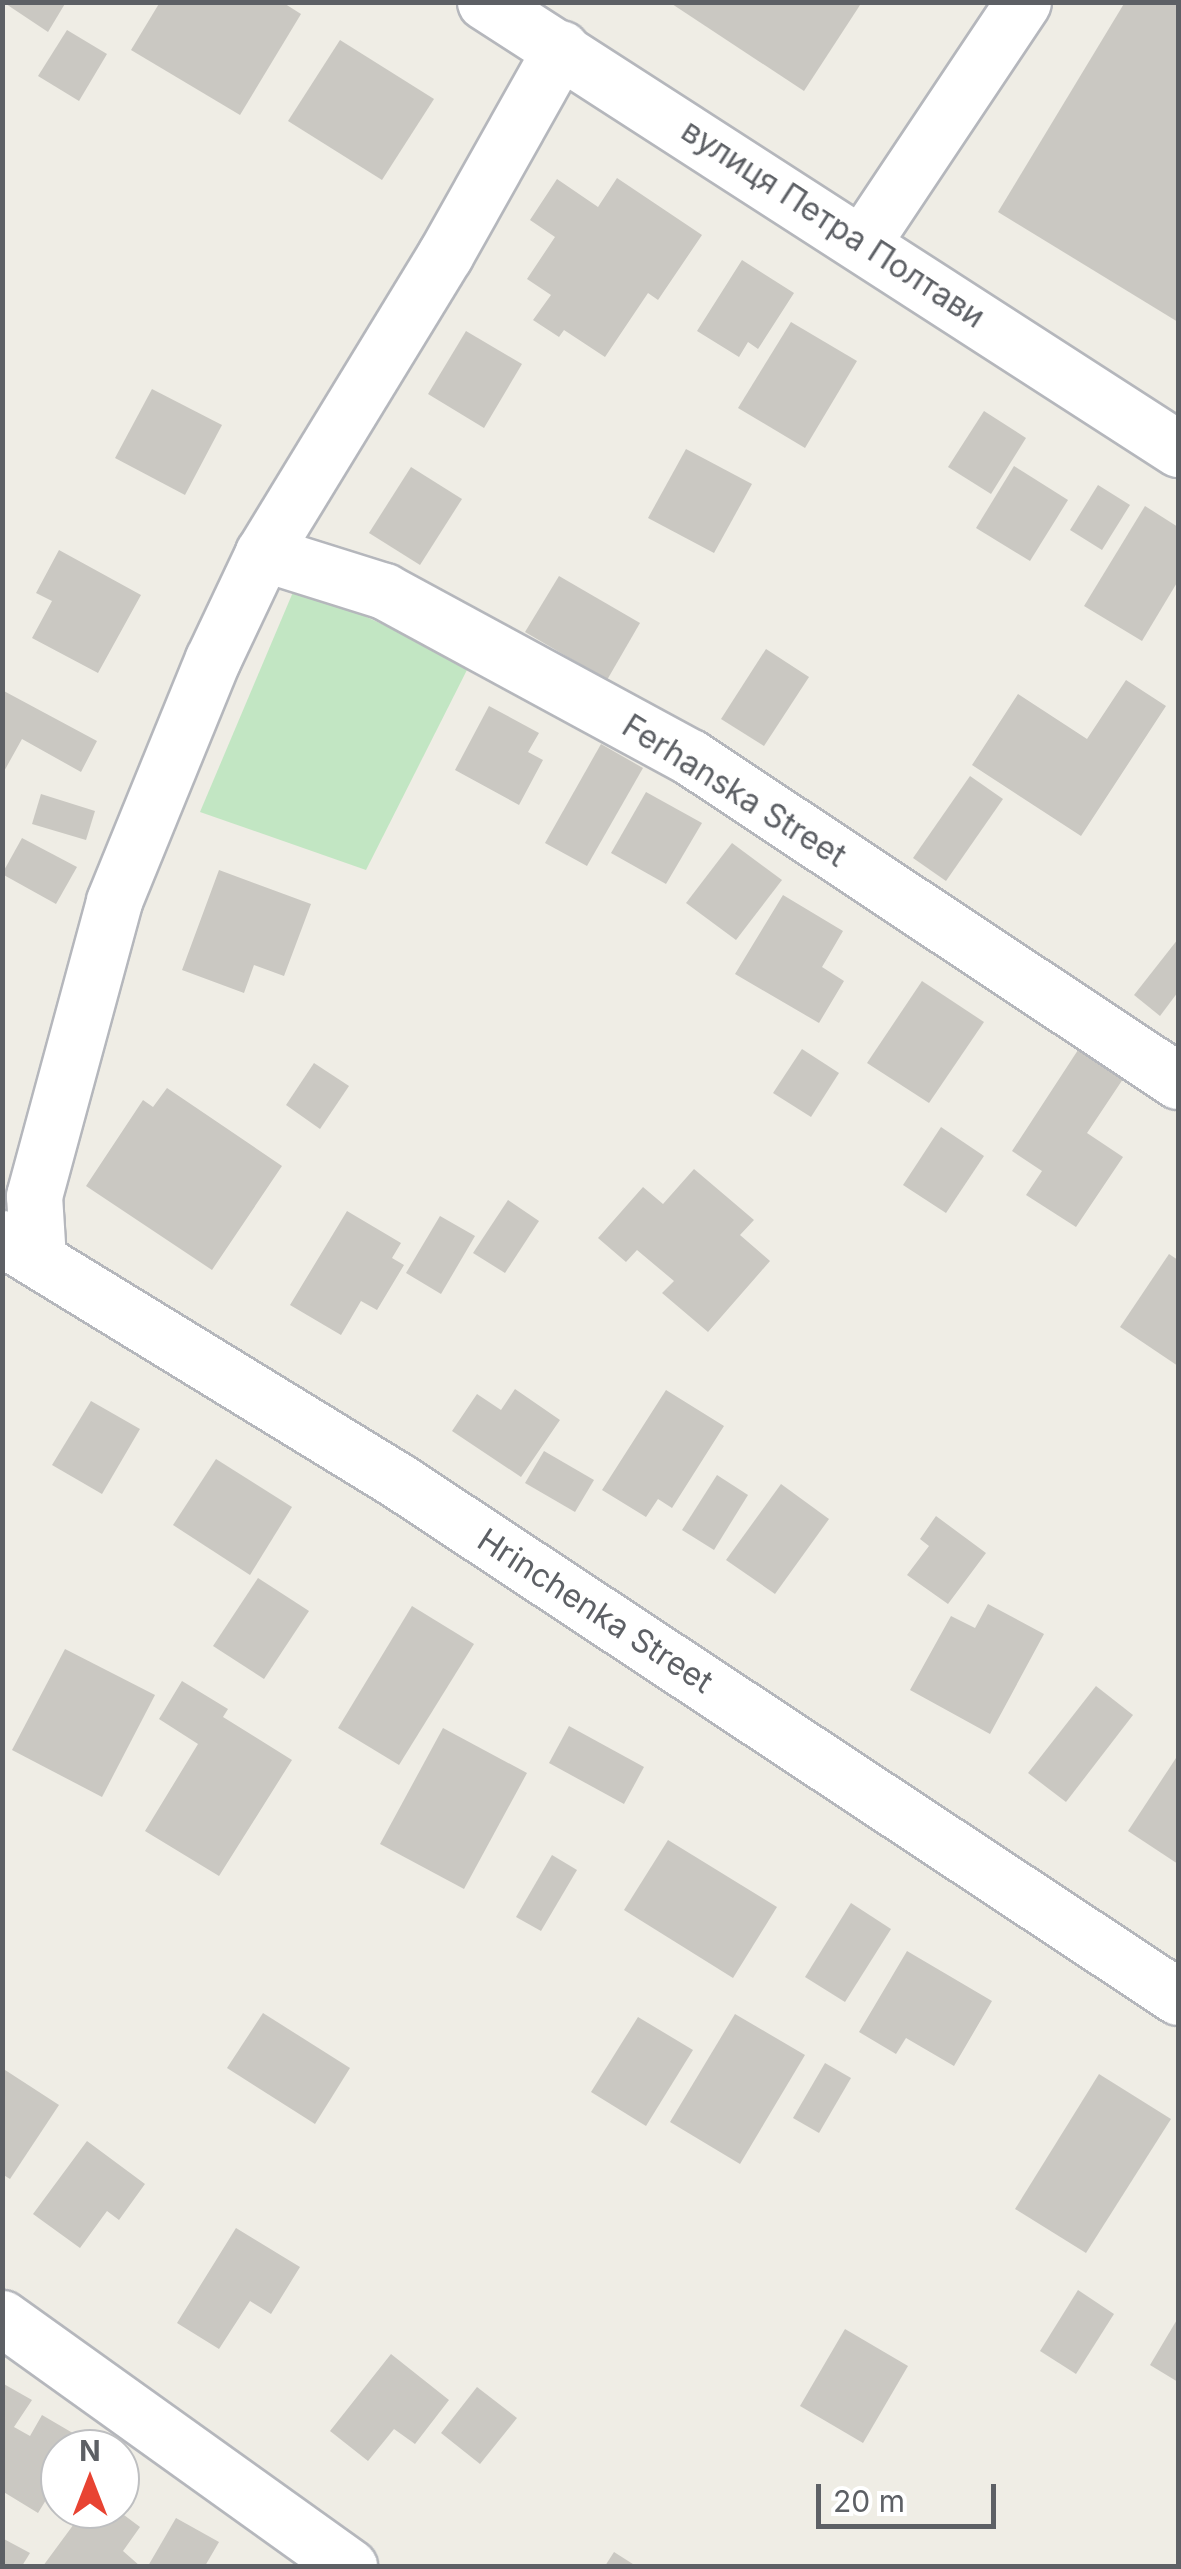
<!DOCTYPE html>
<html>
<head>
<meta charset="utf-8">
<style>
  body { margin:0 }
  #map { position:relative; width:1181px; height:2569px; overflow:hidden; background:#efede5; font-family:Inter,sans-serif }
  div>[style] { position:absolute }
  [style*='--x'] { left:calc(var(--x)*1px); top:calc(var(--y)*1px); width:calc(var(--w)*1px); rotate:calc(var(--a)*1deg) }
  .green>* { inset:0; background:#c2e6c3 }
  .building>* { inset:0; background:#cac8c2 }
  .roads { filter:drop-shadow(2px 0 #b5b7bc) drop-shadow(-2px 0 #b5b7bc) drop-shadow(0 2px #b5b7bc) drop-shadow(0 -2px #b5b7bc) }
  .minor>* { height:55px; margin:-27.5px; padding:0 27.5px; transform-origin:27.5px; border-radius:27.5px; background:#fff }
  .tertiary>* { height:55px; margin:-27.5px; padding:0 27.5px; transform-origin:27.5px; border-radius:27.5px; background:#fff }
  span { translate:-50% -50%; white-space:nowrap; text-align:center; line-height:1.15; -webkit-text-stroke:8px #fff; paint-order:stroke }
  .street-label { font-size:32px; color:#5d6065 }
  .frame { position:absolute; inset:0; border:5px solid #5d6065; pointer-events:none }
  .north { position:absolute; left:40px; top:2429px; width:100px; height:100px; box-sizing:border-box; background:#fff; border:2px solid #bebfc1; border-radius:50%; rotate:0deg; font-size:28px; font-weight:700; line-height:40px; text-align:center; color:#5d6065 }
  .north::after { content:''; display:block; margin:auto; width:35px; height:45px; background:#e84332; clip-path:polygon(50% 0,100% 100%,50% 72%,0 100%) }
  .scale { position:absolute; left:816px; top:2484px; width:180px; height:45px; box-sizing:border-box; border:5px solid #5d6065; border-top:0; padding-left:12px; font-size:30px; line-height:35px; white-space:nowrap; color:#5d6065; -webkit-text-stroke:8px #fff; paint-order:stroke }
</style>
</head>
<body>
<div id="map">
  <div class="green">
    <i style="clip-path:polygon(296px 585px,470px 664px,366px 870px,200px 812px)"></i>
  </div>
  <div class="building">
    <i style="clip-path:polygon(3px 2px,66px 2px,48px 32px)"></i>
    <i style="clip-path:polygon(160px 2px,282px 2px,301px 14px,240px 115px,131px 50px)"></i>
    <i style="clip-path:polygon(669px 2px,862px 2px,804px 91px)"></i>
    <i style="clip-path:polygon(1125px 2px,1178px 2px,1178px 322px,998px 212px)"></i>
    <i style="clip-path:polygon(67px 30px,107px 54px,79px 101px,38px 76px)"></i>
    <i style="clip-path:polygon(340px 40px,434px 99px,382px 180px,288px 121px)"></i>
    <i style="clip-path:polygon(617px 178px,702px 235px,658px 300px,648px 293px,605px 357px,564px 330px,559px 337px,533px 320px,551px 295px,527px 279px,555px 237px,530px 220px,557px 179px,598px 207px)"></i>
    <i style="clip-path:polygon(742px 260px,794px 293px,758px 349px,748px 342px,739px 357px,697px 331px)"></i>
    <i style="clip-path:polygon(791px 322px,857px 361px,805px 448px,738px 408px)"></i>
    <i style="clip-path:polygon(466px 331px,522px 364px,484px 428px,428px 394px)"></i>
    <i style="clip-path:polygon(152px 389px,222px 425px,185px 495px,115px 458px)"></i>
    <i style="clip-path:polygon(984px 411px,1026px 438px,991px 494px,948px 467px)"></i>
    <i style="clip-path:polygon(686px 449px,752px 484px,714px 553px,648px 518px)"></i>
    <i style="clip-path:polygon(1014px 466px,1068px 500px,1030px 561px,976px 528px)"></i>
    <i style="clip-path:polygon(411px 467px,462px 499px,420px 565px,369px 533px)"></i>
    <i style="clip-path:polygon(1098px 485px,1130px 505px,1102px 550px,1070px 530px)"></i>
    <i style="clip-path:polygon(1145px 506px,1178px 527px,1178px 581px,1142px 641px,1084px 606px)"></i>
    <i style="clip-path:polygon(59px 550px,141px 595px,98px 673px,32px 638px,52px 601px,36px 593px)"></i>
    <i style="clip-path:polygon(559px 576px,640px 623px,607px 680px,525px 632px)"></i>
    <i style="clip-path:polygon(766px 649px,809px 677px,764px 746px,721px 719px)"></i>
    <i style="clip-path:polygon(1126px 680px,1166px 706px,1081px 836px,972px 765px,1018px 694px,1087px 739px)"></i>
    <i style="clip-path:polygon(2px 690px,97px 741px,81px 772px,22px 739px,2px 775px)"></i>
    <i style="clip-path:polygon(489px 706px,539px 733px,528px 752px,543px 760px,519px 805px,455px 770px)"></i>
    <i style="clip-path:polygon(601px 744px,643px 768px,587px 866px,545px 843px)"></i>
    <i style="clip-path:polygon(970px 776px,1003px 799px,946px 881px,913px 858px)"></i>
    <i style="clip-path:polygon(646px 792px,702px 823px,666px 884px,611px 853px)"></i>
    <i style="clip-path:polygon(41px 794px,95px 811px,86px 840px,32px 824px)"></i>
    <i style="clip-path:polygon(22px 838px,77px 867px,56px 904px,2px 874px)"></i>
    <i style="clip-path:polygon(732px 843px,782px 880px,736px 940px,686px 903px)"></i>
    <i style="clip-path:polygon(219px 870px,311px 904px,284px 976px,254px 965px,244px 993px,182px 970px)"></i>
    <i style="clip-path:polygon(783px 895px,843px 931px,822px 967px,844px 981px,819px 1023px,735px 974px)"></i>
    <i style="clip-path:polygon(1178px 939px,1178px 992px,1160px 1016px,1134px 995px)"></i>
    <i style="clip-path:polygon(922px 981px,984px 1022px,929px 1103px,867px 1063px)"></i>
    <i style="clip-path:polygon(802px 1049px,839px 1073px,811px 1117px,773px 1093px)"></i>
    <i style="clip-path:polygon(1078px 1050px,1123px 1079px,1087px 1133px,1123px 1157px,1076px 1227px,1026px 1195px,1042px 1171px,1012px 1151px)"></i>
    <i style="clip-path:polygon(314px 1063px,349px 1086px,320px 1129px,286px 1105px)"></i>
    <i style="clip-path:polygon(167px 1088px,282px 1166px,212px 1270px,86px 1186px,143px 1100px,153px 1107px)"></i>
    <i style="clip-path:polygon(941px 1127px,984px 1156px,946px 1213px,903px 1185px)"></i>
    <i style="clip-path:polygon(694px 1169px,754px 1220px,740px 1235px,770px 1261px,708px 1332px,662px 1293px,674px 1281px,637px 1250px,626px 1262px,598px 1238px,643px 1187px,663px 1204px)"></i>
    <i style="clip-path:polygon(508px 1200px,539px 1221px,505px 1273px,473px 1253px)"></i>
    <i style="clip-path:polygon(347px 1211px,401px 1243px,392px 1258px,404px 1265px,377px 1310px,361px 1301px,341px 1335px,290px 1305px)"></i>
    <i style="clip-path:polygon(440px 1216px,475px 1236px,441px 1294px,406px 1273px)"></i>
    <i style="clip-path:polygon(1169px 1254px,1178px 1260px,1178px 1366px,1120px 1327px)"></i>
    <i style="clip-path:polygon(515px 1389px,560px 1420px,521px 1477px,452px 1431px,477px 1394px,501px 1410px)"></i>
    <i style="clip-path:polygon(666px 1390px,724px 1426px,672px 1508px,658px 1499px,646px 1517px,602px 1490px)"></i>
    <i style="clip-path:polygon(91px 1401px,140px 1429px,102px 1494px,52px 1465px)"></i>
    <i style="clip-path:polygon(544px 1451px,594px 1480px,575px 1512px,525px 1483px)"></i>
    <i style="clip-path:polygon(216px 1459px,292px 1507px,250px 1575px,173px 1525px)"></i>
    <i style="clip-path:polygon(717px 1475px,748px 1495px,714px 1550px,682px 1530px)"></i>
    <i style="clip-path:polygon(781px 1484px,829px 1519px,775px 1594px,726px 1560px)"></i>
    <i style="clip-path:polygon(936px 1516px,986px 1553px,948px 1604px,907px 1575px,929px 1546px,920px 1539px)"></i>
    <i style="clip-path:polygon(258px 1578px,309px 1611px,264px 1679px,213px 1646px)"></i>
    <i style="clip-path:polygon(988px 1604px,1044px 1634px,990px 1734px,910px 1690px,951px 1616px,975px 1628px)"></i>
    <i style="clip-path:polygon(412px 1606px,474px 1644px,399px 1765px,338px 1728px)"></i>
    <i style="clip-path:polygon(65px 1649px,155px 1695px,102px 1797px,12px 1750px)"></i>
    <i style="clip-path:polygon(182px 1681px,228px 1709px,223px 1717px,292px 1760px,219px 1876px,145px 1831px,198px 1744px,159px 1719px)"></i>
    <i style="clip-path:polygon(1096px 1686px,1133px 1715px,1066px 1802px,1028px 1773px)"></i>
    <i style="clip-path:polygon(569px 1726px,644px 1767px,624px 1804px,549px 1763px)"></i>
    <i style="clip-path:polygon(443px 1728px,527px 1773px,464px 1889px,380px 1844px)"></i>
    <i style="clip-path:polygon(1178px 1755px,1178px 1864px,1128px 1831px)"></i>
    <i style="clip-path:polygon(668px 1840px,777px 1907px,733px 1978px,624px 1910px)"></i>
    <i style="clip-path:polygon(552px 1855px,577px 1870px,541px 1931px,516px 1917px)"></i>
    <i style="clip-path:polygon(851px 1903px,891px 1929px,845px 2002px,805px 1977px)"></i>
    <i style="clip-path:polygon(907px 1951px,992px 2001px,954px 2066px,906px 2038px,896px 2054px,859px 2032px)"></i>
    <i style="clip-path:polygon(263px 2013px,350px 2068px,315px 2124px,227px 2068px)"></i>
    <i style="clip-path:polygon(735px 2014px,805px 2055px,740px 2164px,670px 2122px)"></i>
    <i style="clip-path:polygon(638px 2017px,693px 2050px,646px 2126px,591px 2092px)"></i>
    <i style="clip-path:polygon(825px 2063px,851px 2078px,819px 2133px,793px 2118px)"></i>
    <i style="clip-path:polygon(2px 2068px,59px 2105px,10px 2179px,2px 2174px)"></i>
    <i style="clip-path:polygon(1099px 2074px,1171px 2119px,1086px 2253px,1015px 2209px)"></i>
    <i style="clip-path:polygon(87px 2141px,145px 2184px,119px 2220px,107px 2211px,80px 2248px,33px 2214px)"></i>
    <i style="clip-path:polygon(236px 2228px,300px 2267px,271px 2314px,250px 2301px,219px 2349px,177px 2323px)"></i>
    <i style="clip-path:polygon(1078px 2290px,1114px 2314px,1076px 2374px,1040px 2351px)"></i>
    <i style="clip-path:polygon(1178px 2318px,1178px 2382px,1150px 2365px)"></i>
    <i style="clip-path:polygon(845px 2329px,908px 2366px,863px 2443px,800px 2406px)"></i>
    <i style="clip-path:polygon(391px 2354px,449px 2400px,415px 2444px,394px 2429px,368px 2461px,330px 2431px)"></i>
    <i style="clip-path:polygon(2px 2383px,32px 2400px,14px 2427px,30px 2436px,42px 2415px,83px 2439px,77px 2449px,60px 2449px,60px 2477px,38px 2513px,2px 2491px)"></i>
    <i style="clip-path:polygon(477px 2387px,517px 2418px,480px 2464px,441px 2433px)"></i>
    <i style="clip-path:polygon(85px 2509px,116px 2509px,140px 2527px,123px 2551px,140px 2566px,43px 2566px)"></i>
    <i style="clip-path:polygon(176px 2518px,219px 2542px,205px 2566px,148px 2566px)"></i>
    <i style="clip-path:polygon(2px 2538px,30px 2553px,22px 2566px,2px 2566px)"></i>
    <i style="clip-path:polygon(614px 2552px,636px 2566px,605px 2566px)"></i>
  </div>
  <div class="roads">
    <div class="minor">
      <i style="--x:485;--y:2;--w:825;--a:32.82"></i>
      <i style="--x:863;--y:242;--w:288;--a:-56.3"></i>
      <i style="--x:263;--y:553;--w:127;--a:17.4"></i>
      <i style="--x:384;--y:591;--w:348;--a:28.5"></i>
      <i style="--x:690;--y:757;--w:586;--a:33.58"></i>
      <i style="--x:38;--y:1259;--w:63;--a:-93.6"></i>
      <i style="--x:34;--y:1196;--w:306;--a:-74.8"></i>
      <i style="--x:114;--y:901;--w:261;--a:-67.8"></i>
      <i style="--x:213;--y:659;--w:117;--a:-64.7"></i>
      <i style="--x:263;--y:553;--w:349;--a:-58.6"></i>
      <i style="--x:445;--y:255;--w:237;--a:-60.7"></i>
      <i style="--x:2;--y:2318;--w:427;--a:35.6"></i>
    </div>
    <div class="tertiary">
      <i style="--x:2;--y:1238;--w:467;--a:31.5"></i>
      <i style="--x:400;--y:1482;--w:933;--a:33.5"></i>
    </div>
  </div>
  <div class="street-label">
    <span style="left:833px;top:224px;rotate:33deg">вулиця Петра Полтави</span>
    <span style="left:734px;top:791px;rotate:32deg">Ferhanska Street</span>
    <span style="left:595px;top:1611px;rotate:33deg">Hrinchenka Street</span>
  </div>
  <div class="frame"></div>
  <div class="north">N</div>
  <div class="scale">20 m</div>
</div>
</body>
</html>
